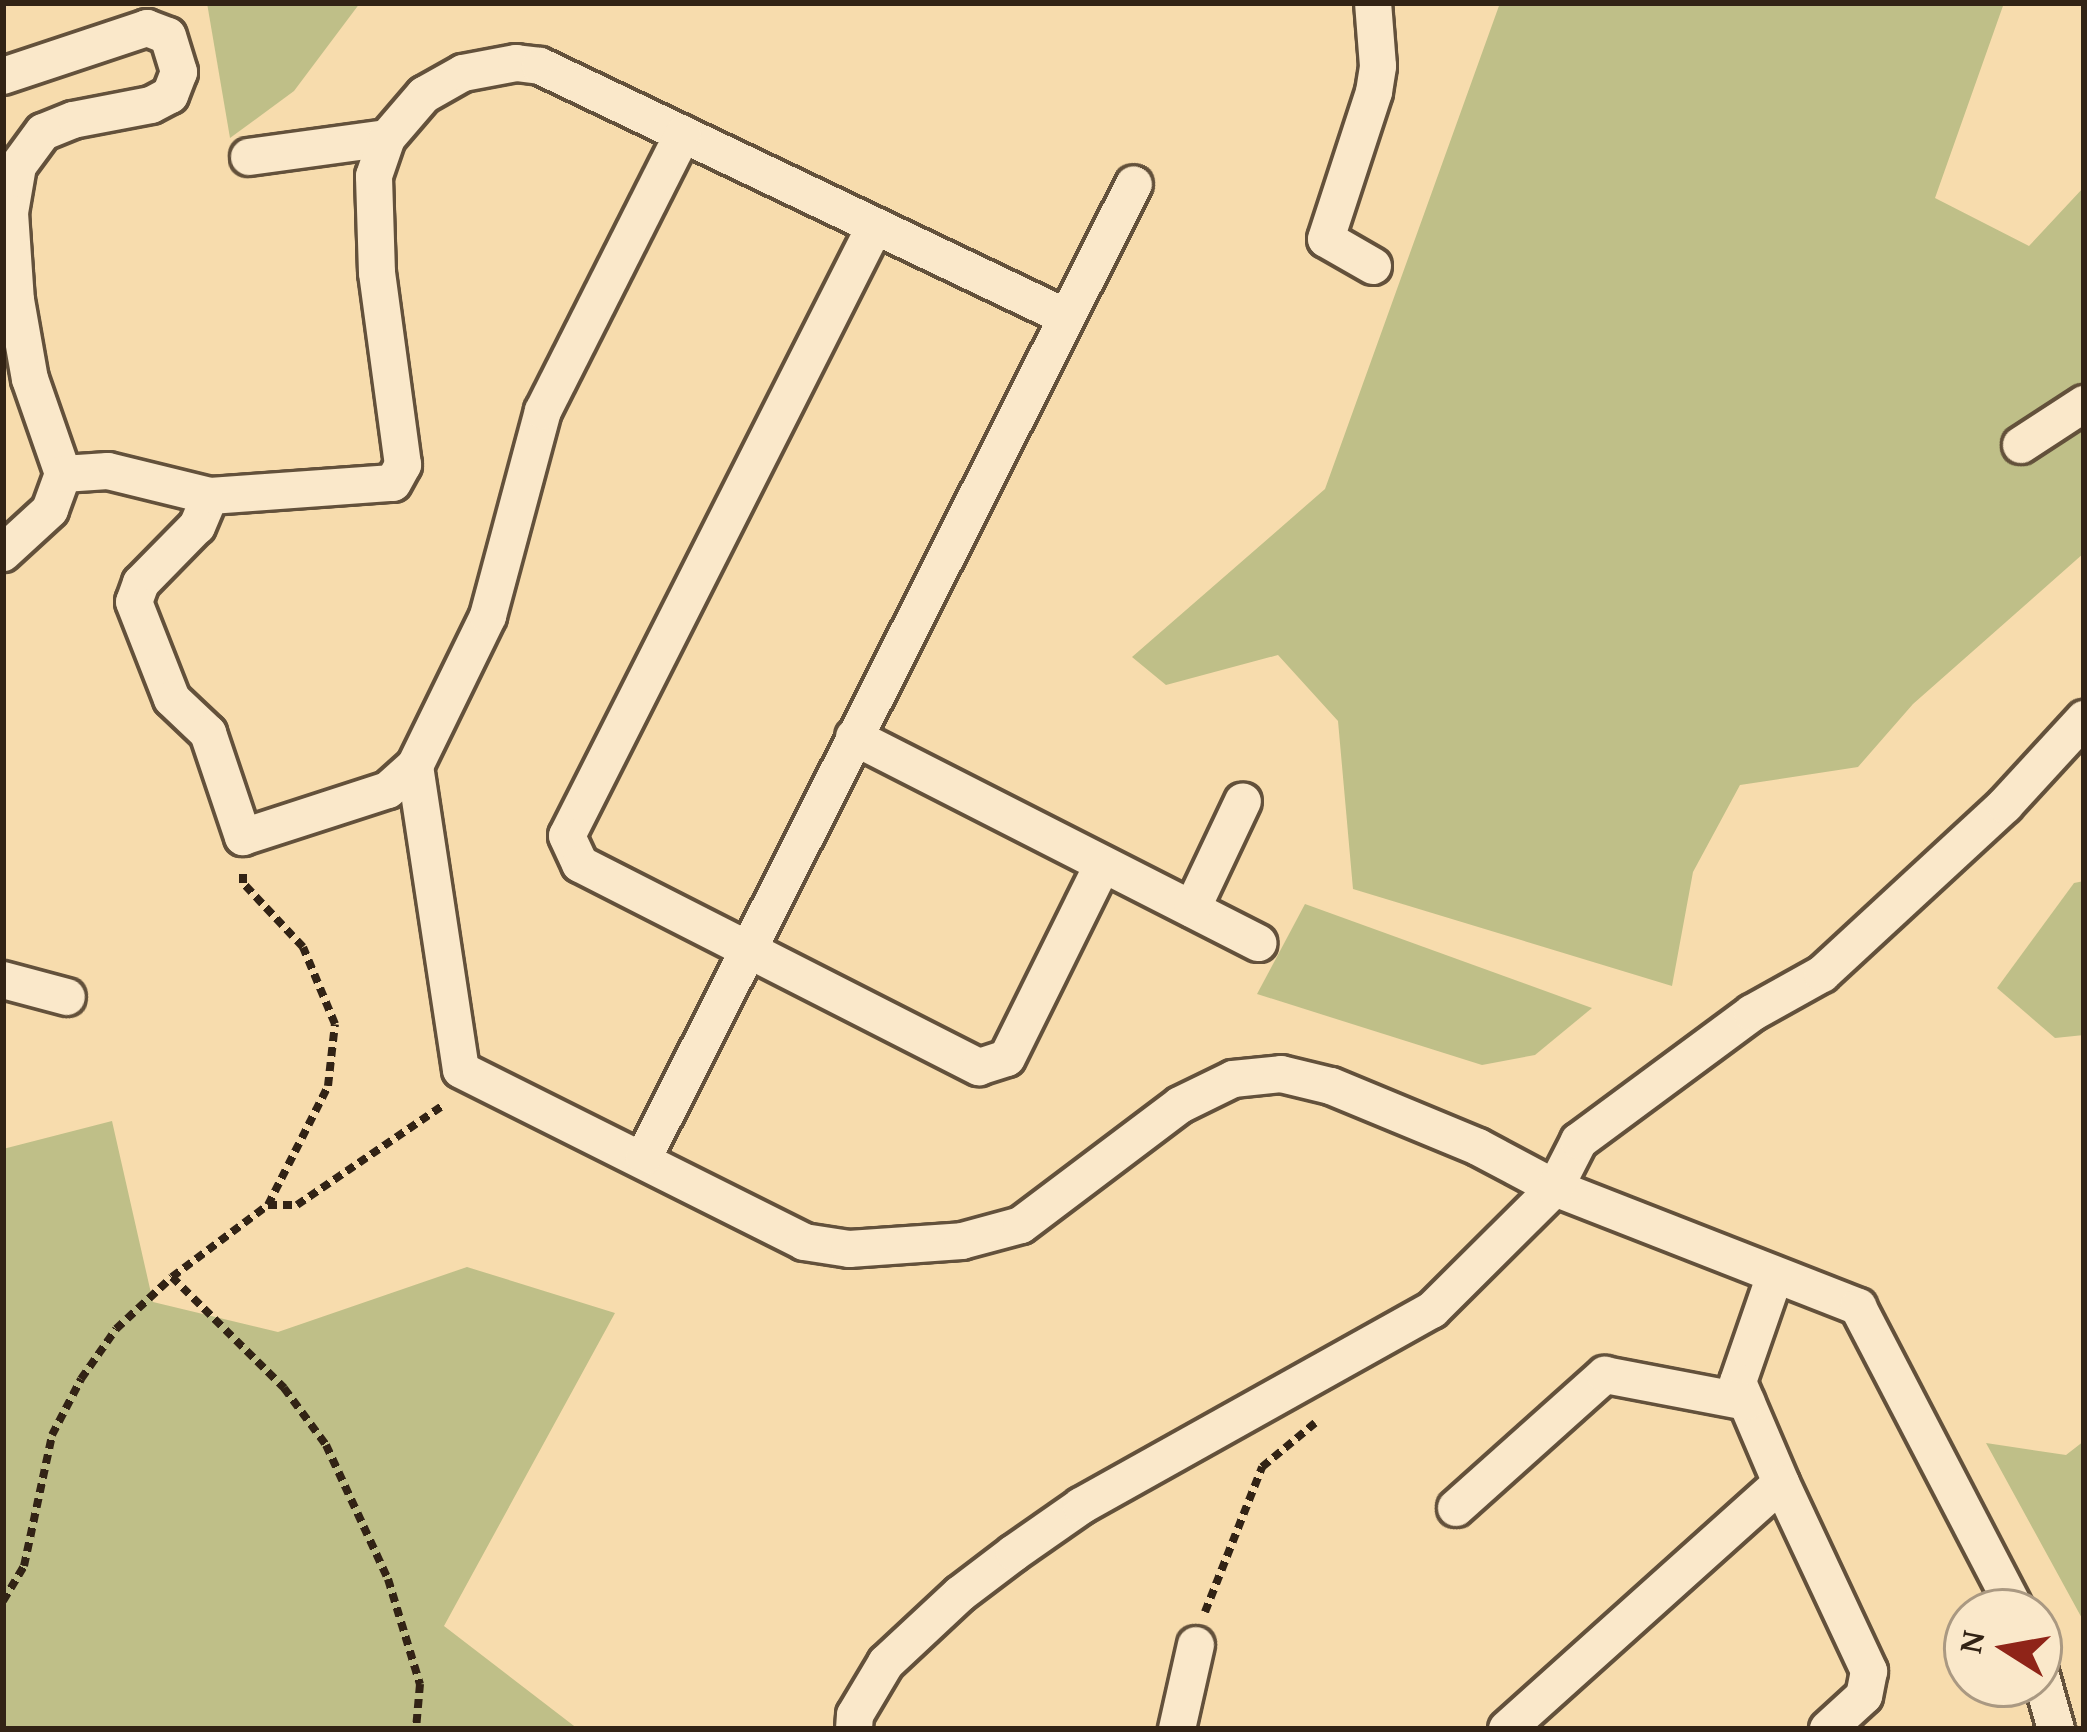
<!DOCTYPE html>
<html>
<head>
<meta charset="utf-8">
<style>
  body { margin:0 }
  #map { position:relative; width:2087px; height:1732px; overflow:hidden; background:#f7dcad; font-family:"Gentium Book Plus",serif }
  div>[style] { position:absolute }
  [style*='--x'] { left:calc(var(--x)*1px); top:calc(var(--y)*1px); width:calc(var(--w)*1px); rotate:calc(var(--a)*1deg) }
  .green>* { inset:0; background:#bfbf88 }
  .path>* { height:8px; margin-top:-4px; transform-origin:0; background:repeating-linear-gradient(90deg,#322315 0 9px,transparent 0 15px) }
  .roads { filter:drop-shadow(3px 0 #63513b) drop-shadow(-3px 0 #63513b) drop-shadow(0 3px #63513b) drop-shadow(0 -3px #63513b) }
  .minor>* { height:36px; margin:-18px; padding:0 18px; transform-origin:18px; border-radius:18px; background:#fae8ca }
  span { translate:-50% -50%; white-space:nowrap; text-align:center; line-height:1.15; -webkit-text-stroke:12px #fae8ca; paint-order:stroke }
  .frame { position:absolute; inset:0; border:6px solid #322315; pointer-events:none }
  .north { position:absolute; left:1943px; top:1588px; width:120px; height:120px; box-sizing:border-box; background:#fae8ca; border:3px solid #aa9982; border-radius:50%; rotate:281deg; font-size:33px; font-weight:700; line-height:48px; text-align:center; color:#322315 }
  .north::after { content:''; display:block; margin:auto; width:42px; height:54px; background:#8f2418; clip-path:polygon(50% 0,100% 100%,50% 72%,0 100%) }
</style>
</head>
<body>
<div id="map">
  <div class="green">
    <i style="clip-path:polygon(207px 3px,360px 3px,294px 91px,230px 138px)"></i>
    <i style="clip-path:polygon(1500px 3px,2004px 3px,1935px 198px,2029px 246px,2084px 187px,2084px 553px,1913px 704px,1858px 767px,1740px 785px,1693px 872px,1672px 986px,1353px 889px,1338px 721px,1278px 655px,1166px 685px,1132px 657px,1325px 489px)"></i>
    <i style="clip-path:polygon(2084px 881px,2084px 1035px,2055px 1038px,1997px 988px,2074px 883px)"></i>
    <i style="clip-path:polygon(1305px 904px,1592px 1008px,1535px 1055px,1482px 1065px,1257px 994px)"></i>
    <i style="clip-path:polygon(112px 1121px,153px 1302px,278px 1332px,467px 1267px,615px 1313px,444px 1626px,578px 1729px,3px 1729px,3px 1149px)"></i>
    <i style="clip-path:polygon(2084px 1441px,2084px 1622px,1986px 1443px,2066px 1455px)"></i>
  </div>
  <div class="path">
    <i style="--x:268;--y:1205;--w:29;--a:0"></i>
    <i style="--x:297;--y:1205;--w:179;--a:-34.3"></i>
    <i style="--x:172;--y:1277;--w:158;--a:44.7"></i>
    <i style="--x:284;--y:1388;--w:71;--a:53.6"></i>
    <i style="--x:326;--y:1445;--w:148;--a:65.2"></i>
    <i style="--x:388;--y:1579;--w:110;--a:73.1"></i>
    <i style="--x:420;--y:1684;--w:45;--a:95.1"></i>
    <i style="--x:3;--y:1601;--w:41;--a:-59"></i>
    <i style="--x:24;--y:1566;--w:134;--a:-77.9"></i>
    <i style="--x:52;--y:1435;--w:63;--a:-62.6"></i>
    <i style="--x:81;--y:1379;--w:61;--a:-55"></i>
    <i style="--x:116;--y:1329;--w:76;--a:-42.9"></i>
    <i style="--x:172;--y:1277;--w:120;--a:-36.9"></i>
    <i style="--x:268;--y:1205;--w:133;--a:-63.2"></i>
    <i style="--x:328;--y:1086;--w:62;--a:-83.6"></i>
    <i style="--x:335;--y:1024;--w:83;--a:-112.6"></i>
    <i style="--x:303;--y:947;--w:88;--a:-133.2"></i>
    <i style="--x:243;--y:883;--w:14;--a:-90"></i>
    <i style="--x:1205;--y:1612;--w:156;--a:-68.5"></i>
    <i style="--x:1262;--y:1467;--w:69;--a:-39.7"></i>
  </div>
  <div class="roads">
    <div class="minor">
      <i style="--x:3;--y:76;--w:152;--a:-18.4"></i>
      <i style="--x:147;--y:28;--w:22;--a:21"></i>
      <i style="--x:168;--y:36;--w:38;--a:73"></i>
      <i style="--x:179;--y:72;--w:25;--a:111"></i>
      <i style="--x:170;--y:95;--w:21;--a:152"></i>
      <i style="--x:151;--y:105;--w:79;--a:169.1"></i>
      <i style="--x:73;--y:120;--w:32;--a:158"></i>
      <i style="--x:43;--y:132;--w:42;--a:126.3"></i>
      <i style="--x:18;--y:166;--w:48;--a:99.7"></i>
      <i style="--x:10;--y:213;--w:87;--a:86.1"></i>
      <i style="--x:16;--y:300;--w:80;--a:80"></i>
      <i style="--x:30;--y:379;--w:101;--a:70.8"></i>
      <i style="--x:63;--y:474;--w:38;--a:110"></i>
      <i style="--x:50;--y:510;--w:64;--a:137.5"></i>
      <i style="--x:249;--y:157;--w:139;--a:-7.8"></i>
      <i style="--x:875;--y:226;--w:683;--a:116.79"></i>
      <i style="--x:567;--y:836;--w:31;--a:65"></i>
      <i style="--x:580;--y:864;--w:448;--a:27"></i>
      <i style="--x:979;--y:1067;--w:29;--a:-18"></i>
      <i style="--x:1007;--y:1058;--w:216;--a:-63.7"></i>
      <i style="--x:1373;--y:266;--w:54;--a:-150.1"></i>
      <i style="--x:1326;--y:239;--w:155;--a:-71.9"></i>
      <i style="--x:1374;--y:92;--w:26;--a:-81"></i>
      <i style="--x:1378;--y:66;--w:63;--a:-94.5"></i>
      <i style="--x:2021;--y:445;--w:75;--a:-33.1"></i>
      <i style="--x:63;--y:474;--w:45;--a:-3.8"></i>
      <i style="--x:108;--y:471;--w:105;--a:13.8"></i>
      <i style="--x:210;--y:496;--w:183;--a:-4.1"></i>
      <i style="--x:393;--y:483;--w:21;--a:-61"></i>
      <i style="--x:403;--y:465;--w:194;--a:-97.7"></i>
      <i style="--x:377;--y:273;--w:97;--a:-91.8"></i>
      <i style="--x:374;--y:176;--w:40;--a:-71.1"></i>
      <i style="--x:387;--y:138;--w:57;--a:-49.3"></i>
      <i style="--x:424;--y:95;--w:45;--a:-29.4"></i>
      <i style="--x:463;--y:73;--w:54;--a:-10.7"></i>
      <i style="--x:516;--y:63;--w:24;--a:7"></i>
      <i style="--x:540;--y:66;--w:581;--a:25.51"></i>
      <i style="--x:210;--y:496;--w:33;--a:113"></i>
      <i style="--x:197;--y:526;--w:80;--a:134.5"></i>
      <i style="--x:141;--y:583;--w:20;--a:110"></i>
      <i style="--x:134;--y:602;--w:104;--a:68.6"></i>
      <i style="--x:172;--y:699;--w:50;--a:43.4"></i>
      <i style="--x:208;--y:733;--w:110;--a:71.4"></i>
      <i style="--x:243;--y:837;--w:152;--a:-18"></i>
      <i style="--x:388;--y:790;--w:36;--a:-42"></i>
      <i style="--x:415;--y:766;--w:167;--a:-64"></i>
      <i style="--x:488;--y:616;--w:212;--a:-75"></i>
      <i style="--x:543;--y:411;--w:310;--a:-63.2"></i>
      <i style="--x:854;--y:737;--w:454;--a:27"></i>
      <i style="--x:415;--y:766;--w:307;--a:81.4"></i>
      <i style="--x:461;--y:1070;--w:384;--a:26.6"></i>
      <i style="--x:804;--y:1242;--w:46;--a:8.8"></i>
      <i style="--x:849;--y:1249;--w:113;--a:-4"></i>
      <i style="--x:962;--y:1241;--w:61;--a:-15.2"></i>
      <i style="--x:1021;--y:1225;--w:199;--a:-37"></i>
      <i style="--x:1180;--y:1105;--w:59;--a:-26.1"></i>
      <i style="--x:1233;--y:1079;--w:48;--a:-5.9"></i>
      <i style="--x:1281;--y:1074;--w:51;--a:13.5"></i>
      <i style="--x:1331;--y:1086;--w:159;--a:22.5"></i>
      <i style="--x:1478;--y:1147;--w:87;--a:28"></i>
      <i style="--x:1555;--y:1188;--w:326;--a:21.4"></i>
      <i style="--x:1858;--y:1307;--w:344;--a:62.5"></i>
      <i style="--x:1192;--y:909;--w:119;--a:-64.7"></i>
      <i style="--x:3;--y:980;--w:66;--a:14.9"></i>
      <i style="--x:644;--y:1157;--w:1089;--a:-63.27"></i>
      <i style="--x:1774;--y:1278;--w:110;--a:109.1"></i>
      <i style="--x:1738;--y:1382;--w:110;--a:66.9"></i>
      <i style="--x:1456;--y:1508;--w:200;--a:-41.8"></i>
      <i style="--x:1605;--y:1375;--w:144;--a:10.8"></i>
      <i style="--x:2039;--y:1669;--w:62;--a:74.2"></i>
      <i style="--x:854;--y:1729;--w:14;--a:-86"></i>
      <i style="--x:855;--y:1715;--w:61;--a:-59.2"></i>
      <i style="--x:886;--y:1663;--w:101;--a:-43"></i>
      <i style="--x:960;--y:1594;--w:68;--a:-37.2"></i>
      <i style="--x:1014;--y:1553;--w:82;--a:-35"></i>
      <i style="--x:1081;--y:1506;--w:402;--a:-29.2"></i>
      <i style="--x:1432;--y:1310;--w:173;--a:-44.8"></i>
      <i style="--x:1555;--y:1188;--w:53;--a:-62.9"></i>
      <i style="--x:1579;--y:1141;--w:215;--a:-36.5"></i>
      <i style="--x:1752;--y:1013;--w:80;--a:-29.1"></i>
      <i style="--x:1822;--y:974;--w:249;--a:-42.7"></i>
      <i style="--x:2005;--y:805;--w:117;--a:-47.4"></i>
      <i style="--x:1177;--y:1729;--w:86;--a:-77.3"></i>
      <i style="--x:1507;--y:1729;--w:368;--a:-41.9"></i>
      <i style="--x:1781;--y:1483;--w:208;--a:64.9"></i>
      <i style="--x:1869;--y:1671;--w:25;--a:101"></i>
      <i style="--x:1864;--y:1696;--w:49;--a:137.5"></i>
    </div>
  </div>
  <div class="frame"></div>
  <div class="north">N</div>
</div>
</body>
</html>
